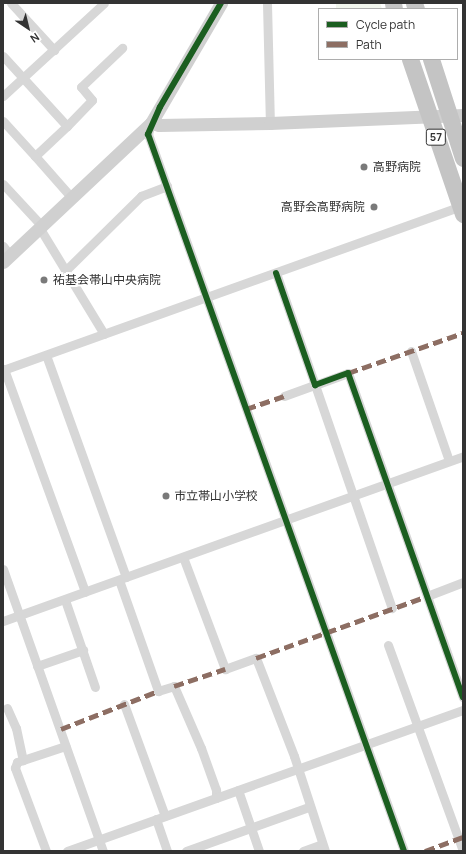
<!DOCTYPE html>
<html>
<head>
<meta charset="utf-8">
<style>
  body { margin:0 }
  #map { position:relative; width:466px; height:854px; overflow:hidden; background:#fff; font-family:Manrope,"Noto Sans JP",sans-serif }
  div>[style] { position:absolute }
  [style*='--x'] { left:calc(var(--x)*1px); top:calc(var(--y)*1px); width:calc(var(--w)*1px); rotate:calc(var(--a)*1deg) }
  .green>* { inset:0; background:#f1f5ed }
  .street>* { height:9px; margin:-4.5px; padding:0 4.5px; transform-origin:4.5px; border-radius:4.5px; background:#d7d7d7 }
  .secondary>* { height:13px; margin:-6.5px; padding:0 6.5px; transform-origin:6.5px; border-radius:6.5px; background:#d0d0d0 }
  .highway>* { height:17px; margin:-8.5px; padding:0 8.5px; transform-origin:8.5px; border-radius:8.5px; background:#c4c4c4 }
  .quiet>* { height:5px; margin-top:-2.5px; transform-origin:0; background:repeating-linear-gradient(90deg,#8d6e63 0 10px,transparent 0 15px) }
  .cycleway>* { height:6px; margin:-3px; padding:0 3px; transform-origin:3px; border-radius:3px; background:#1b5e20 }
  .dots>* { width:11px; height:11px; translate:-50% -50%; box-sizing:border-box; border:2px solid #fff; border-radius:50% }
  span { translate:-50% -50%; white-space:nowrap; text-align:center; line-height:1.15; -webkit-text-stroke:4px #fff; paint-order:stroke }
  .shield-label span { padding:1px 3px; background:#fff; border:1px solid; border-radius:3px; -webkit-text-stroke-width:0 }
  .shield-label { font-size:11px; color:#333; font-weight:700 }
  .poi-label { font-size:12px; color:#333 }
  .left { translate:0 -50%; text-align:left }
  .right { translate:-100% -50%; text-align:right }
  .frame { position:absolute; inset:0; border:4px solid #333; pointer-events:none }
  .legend { position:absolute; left:318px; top:8px; width:140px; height:52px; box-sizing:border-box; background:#fff; border:1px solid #adadad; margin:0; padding:5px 7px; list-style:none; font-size:12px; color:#333 }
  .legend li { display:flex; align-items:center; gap:8px; height:20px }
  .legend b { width:20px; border:1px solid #adadad }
  .north { position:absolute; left:8px; top:8px; width:40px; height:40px; -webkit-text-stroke:3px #fff; paint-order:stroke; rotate:145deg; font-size:11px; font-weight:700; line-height:16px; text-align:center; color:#333 }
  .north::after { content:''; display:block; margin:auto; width:14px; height:18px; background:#333; clip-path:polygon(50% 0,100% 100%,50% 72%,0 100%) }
</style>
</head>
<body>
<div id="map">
  <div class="green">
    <i style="clip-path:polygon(336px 3px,380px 3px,382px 9px,336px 9px)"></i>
  </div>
  <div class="street">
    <i style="--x:11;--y:3;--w:64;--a:47.5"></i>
    <i style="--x:267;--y:3;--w:120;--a:88.6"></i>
    <i style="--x:3;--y:56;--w:95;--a:47.6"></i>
    <i style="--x:67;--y:126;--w:44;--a:136.8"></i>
    <i style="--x:35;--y:156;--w:55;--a:48.7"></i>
    <i style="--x:3;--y:96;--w:137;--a:-42.6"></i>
    <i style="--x:3;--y:121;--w:47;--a:47.6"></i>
    <i style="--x:151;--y:123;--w:11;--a:105"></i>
    <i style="--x:148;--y:134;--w:761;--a:70.35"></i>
    <i style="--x:67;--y:126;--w:36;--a:-46"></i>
    <i style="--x:92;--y:100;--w:17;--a:-130"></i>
    <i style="--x:81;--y:87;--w:57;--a:-43.6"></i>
    <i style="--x:3;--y:184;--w:56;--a:47.2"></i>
    <i style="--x:39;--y:227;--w:125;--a:58.7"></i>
    <i style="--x:3;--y:246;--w:11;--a:52"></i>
    <i style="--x:65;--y:271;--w:107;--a:-44.6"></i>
    <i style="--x:141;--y:196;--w:28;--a:-21"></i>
    <i style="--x:276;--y:273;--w:119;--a:70.8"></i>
    <i style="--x:315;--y:385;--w:35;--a:-20"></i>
    <i style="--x:348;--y:373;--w:344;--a:70.5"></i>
    <i style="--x:411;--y:351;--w:116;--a:70.9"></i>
    <i style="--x:46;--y:355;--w:236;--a:70.2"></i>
    <i style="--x:4;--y:369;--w:237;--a:70"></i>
    <i style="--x:3;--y:370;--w:486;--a:-19.7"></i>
    <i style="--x:284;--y:396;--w:33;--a:-20"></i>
    <i style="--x:315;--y:385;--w:236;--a:71"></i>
    <i style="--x:183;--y:557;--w:120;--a:69.4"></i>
    <i style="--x:225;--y:669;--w:33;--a:-20"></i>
    <i style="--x:256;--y:658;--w:105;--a:68.8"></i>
    <i style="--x:294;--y:756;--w:100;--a:71.9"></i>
    <i style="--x:3;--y:569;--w:299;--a:70.5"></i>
    <i style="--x:119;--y:580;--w:118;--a:70.6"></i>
    <i style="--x:158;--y:691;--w:17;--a:-17"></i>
    <i style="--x:174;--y:686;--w:68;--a:66.5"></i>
    <i style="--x:201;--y:748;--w:45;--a:70.3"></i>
    <i style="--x:216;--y:790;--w:8;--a:90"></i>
    <i style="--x:427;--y:596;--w:39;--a:-21"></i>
    <i style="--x:65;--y:600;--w:92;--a:71"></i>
    <i style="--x:3;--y:621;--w:489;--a:-19.7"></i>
    <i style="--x:388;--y:645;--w:219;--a:70"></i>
    <i style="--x:37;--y:666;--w:49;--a:-19.2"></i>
    <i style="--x:124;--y:704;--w:119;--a:69.9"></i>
    <i style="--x:7;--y:708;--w:22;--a:66"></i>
    <i style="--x:16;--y:728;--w:33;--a:78"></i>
    <i style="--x:238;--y:790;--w:65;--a:71"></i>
    <i style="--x:156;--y:819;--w:34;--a:71"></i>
    <i style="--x:46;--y:851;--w:89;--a:-110.5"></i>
    <i style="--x:15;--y:768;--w:6;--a:-72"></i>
    <i style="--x:17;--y:762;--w:51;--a:-18.4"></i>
    <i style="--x:67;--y:851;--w:420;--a:-19.6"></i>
    <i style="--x:186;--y:851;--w:131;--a:-19.7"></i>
    <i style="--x:303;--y:851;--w:20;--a:-20"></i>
  </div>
  <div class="secondary">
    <i style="--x:151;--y:123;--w:8;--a:14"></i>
    <i style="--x:159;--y:125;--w:111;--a:-1"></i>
    <i style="--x:270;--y:123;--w:193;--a:-2.4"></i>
    <i style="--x:3;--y:262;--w:203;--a:-43.2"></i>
    <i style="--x:151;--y:123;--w:139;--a:-59.7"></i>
  </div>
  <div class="highway">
    <i style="--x:393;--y:3;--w:6;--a:81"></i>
    <i style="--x:414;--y:3;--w:6;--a:72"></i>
    <i style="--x:410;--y:59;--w:164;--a:71.1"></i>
    <i style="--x:431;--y:59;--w:104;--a:72.1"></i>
  </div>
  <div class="quiet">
    <i style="--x:348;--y:373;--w:122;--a:-19.2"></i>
    <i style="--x:246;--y:409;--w:40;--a:-18.9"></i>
    <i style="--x:256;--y:658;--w:182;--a:-19.9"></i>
    <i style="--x:174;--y:686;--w:54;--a:-18.4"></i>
    <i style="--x:61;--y:729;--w:104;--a:-21.4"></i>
    <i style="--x:425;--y:851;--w:40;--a:-20.2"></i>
  </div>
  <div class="cycleway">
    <i style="--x:221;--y:3;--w:121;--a:120.4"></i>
    <i style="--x:160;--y:107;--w:30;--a:114"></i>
    <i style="--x:148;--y:134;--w:761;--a:70.35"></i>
    <i style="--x:276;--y:273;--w:119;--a:70.8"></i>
    <i style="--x:315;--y:385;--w:35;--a:-20"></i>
    <i style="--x:348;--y:373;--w:344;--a:70.5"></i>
  </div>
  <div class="dots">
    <i style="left:364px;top:167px;background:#7a7a7a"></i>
    <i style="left:374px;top:207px;background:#7a7a7a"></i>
    <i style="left:44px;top:280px;background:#7a7a7a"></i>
    <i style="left:166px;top:496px;background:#7a7a7a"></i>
  </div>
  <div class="shield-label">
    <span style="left:436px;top:137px">57</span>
  </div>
  <div class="poi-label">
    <span class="left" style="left:373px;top:167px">高野病院</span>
    <span class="right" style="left:365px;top:207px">高野会高野病院</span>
    <span class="left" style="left:53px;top:280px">祐基会帯山中央病院</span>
    <span class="left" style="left:174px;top:496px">市立帯山小学校</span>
  </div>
  <div class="frame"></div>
  <ul class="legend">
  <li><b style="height:5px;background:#1b5e20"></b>Cycle path</li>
  <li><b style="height:5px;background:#8d6e63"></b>Path</li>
  </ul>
  <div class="north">N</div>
</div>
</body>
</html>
